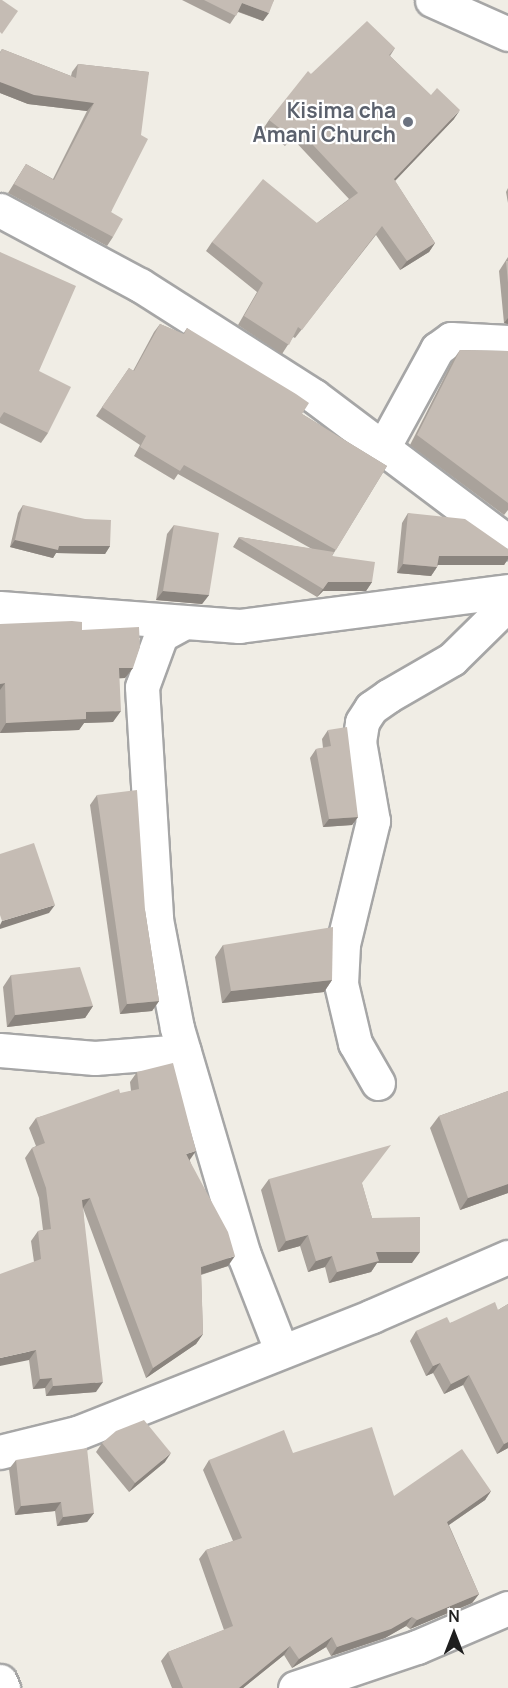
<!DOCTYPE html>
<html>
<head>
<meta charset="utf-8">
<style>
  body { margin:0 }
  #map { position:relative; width:508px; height:1688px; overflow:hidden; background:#f0ede5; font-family:Manrope,sans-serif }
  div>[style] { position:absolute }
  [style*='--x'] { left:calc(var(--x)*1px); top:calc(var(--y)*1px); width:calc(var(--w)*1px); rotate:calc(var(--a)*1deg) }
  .roads { filter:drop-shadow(2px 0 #a6a6a6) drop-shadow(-2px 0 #a6a6a6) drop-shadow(0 2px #a6a6a6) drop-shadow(0 -2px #a6a6a6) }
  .minor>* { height:33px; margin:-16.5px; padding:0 16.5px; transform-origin:16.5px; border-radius:16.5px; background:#fff }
  .wall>* { inset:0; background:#a9a29b }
  .shaded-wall>* { inset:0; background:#8a847e }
  .building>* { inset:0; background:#c5bcb4 }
  .dots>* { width:16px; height:16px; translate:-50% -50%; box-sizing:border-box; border:3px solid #fff; border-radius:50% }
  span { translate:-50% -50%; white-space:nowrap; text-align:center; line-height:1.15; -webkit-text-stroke:4.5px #fff; paint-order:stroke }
  .worship-label { font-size:21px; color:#5b616d; font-weight:700 }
  .right { translate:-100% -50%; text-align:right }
  .north { position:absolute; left:424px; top:1604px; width:60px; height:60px; -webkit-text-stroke:4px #fff; paint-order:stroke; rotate:0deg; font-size:16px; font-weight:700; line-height:24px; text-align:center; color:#1f1f1f }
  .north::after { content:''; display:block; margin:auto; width:21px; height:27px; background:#1f1f1f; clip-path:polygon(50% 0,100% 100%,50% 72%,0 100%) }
</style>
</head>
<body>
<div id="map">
  <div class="roads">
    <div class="minor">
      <i style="--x:432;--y:0;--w:83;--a:24.1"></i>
      <i style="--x:0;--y:210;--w:159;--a:28.2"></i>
      <i style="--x:140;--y:285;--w:206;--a:32.5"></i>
      <i style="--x:314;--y:396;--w:243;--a:37"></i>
      <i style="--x:384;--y:446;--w:111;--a:-61.3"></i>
      <i style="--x:437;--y:349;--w:17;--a:-36"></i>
      <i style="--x:451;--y:339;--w:57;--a:3"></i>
      <i style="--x:0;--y:608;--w:240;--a:4.3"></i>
      <i style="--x:239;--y:626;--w:271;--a:-7.4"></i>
      <i style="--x:181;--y:624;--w:23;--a:151"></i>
      <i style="--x:161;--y:635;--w:55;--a:110.1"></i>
      <i style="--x:142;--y:687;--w:232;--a:86.5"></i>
      <i style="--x:156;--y:919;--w:111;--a:79.1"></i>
      <i style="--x:177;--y:1028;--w:237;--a:73.6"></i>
      <i style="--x:244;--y:1255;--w:102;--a:68.7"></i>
      <i style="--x:0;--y:1050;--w:95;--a:4.8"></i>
      <i style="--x:95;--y:1058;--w:89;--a:-4.5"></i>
      <i style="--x:378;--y:1083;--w:46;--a:-119.9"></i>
      <i style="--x:355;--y:1043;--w:61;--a:-103.3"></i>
      <i style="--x:341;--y:984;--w:40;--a:-87.1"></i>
      <i style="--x:343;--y:944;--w:127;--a:-76.3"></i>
      <i style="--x:373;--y:821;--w:80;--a:-100"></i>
      <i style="--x:359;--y:742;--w:20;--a:-81"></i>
      <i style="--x:362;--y:722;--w:17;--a:-57"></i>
      <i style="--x:371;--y:708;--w:21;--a:-35"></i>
      <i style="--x:388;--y:696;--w:74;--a:-30"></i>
      <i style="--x:452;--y:659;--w:78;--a:-44.5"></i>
      <i style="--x:0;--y:1452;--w:79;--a:-13.9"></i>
      <i style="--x:77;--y:1433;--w:317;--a:-21.6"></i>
      <i style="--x:372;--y:1316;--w:148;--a:-23.5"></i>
      <i style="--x:0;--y:1681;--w:8;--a:67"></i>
      <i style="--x:295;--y:1688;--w:129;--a:-18.6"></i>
      <i style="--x:417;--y:1647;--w:99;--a:-23.2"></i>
    </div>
  </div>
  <div class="wall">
    <i style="clip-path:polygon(182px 0,274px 0,263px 21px,238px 12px,230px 24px)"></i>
    <i style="clip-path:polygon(395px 48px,390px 56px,454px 119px,395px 181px,435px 243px,429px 252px,400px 270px,376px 235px,295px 338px,293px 337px,282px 354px,238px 325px,257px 292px,206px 251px,212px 242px,317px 223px,349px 199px,292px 138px,285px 146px,263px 129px,269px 120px,311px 74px)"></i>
    <i style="clip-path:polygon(2px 49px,71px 76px,72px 72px,78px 64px,149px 72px,111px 212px,113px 237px,107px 246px,8px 193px,26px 164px,53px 179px,87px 111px,28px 104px,0 93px,0 52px)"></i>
    <i style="clip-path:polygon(508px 188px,508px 203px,506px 192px)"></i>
    <i style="clip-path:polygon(0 252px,39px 371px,48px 433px,41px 443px,0 423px)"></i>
    <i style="clip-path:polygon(508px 257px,508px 324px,504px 323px,499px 271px)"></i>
    <i style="clip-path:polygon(160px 324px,183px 334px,187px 328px,302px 414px,387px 466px,332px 556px,372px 582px,366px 591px,323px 591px,317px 597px,233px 547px,239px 537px,312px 549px,178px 474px,174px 480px,134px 456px,140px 445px,96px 416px,129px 368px,133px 371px,154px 332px)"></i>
    <i style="clip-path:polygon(460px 350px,508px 351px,508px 510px,504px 515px,410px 445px,453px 360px)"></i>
    <i style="clip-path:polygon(23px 505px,110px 546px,105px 554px,56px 553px,53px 558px,10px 547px,18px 513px)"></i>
    <i style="clip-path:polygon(408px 513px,508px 549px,508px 559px,504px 565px,438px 565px,437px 567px,431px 576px,397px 573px,402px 523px)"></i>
    <i style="clip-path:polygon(174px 525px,209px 595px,202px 604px,156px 600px,167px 534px)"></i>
    <i style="clip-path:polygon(0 624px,82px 630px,133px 668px,125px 678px,119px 678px,113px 722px,84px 723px,79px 730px,0 733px)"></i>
    <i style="clip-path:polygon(328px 730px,358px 817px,352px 825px,323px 827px,310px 758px,316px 749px,323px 748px,322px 739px)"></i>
    <i style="clip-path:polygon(97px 795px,145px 910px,159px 1001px,152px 1011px,120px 1014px,90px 805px)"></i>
    <i style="clip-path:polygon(223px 945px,332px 980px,324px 992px,222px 1003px,215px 957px)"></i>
    <i style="clip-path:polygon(11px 975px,93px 1006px,85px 1018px,7px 1027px,3px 987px)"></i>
    <i style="clip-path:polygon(137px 1072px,190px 1161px,228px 1266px,201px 1275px,203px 1334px,196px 1344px,146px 1378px,83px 1208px,96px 1392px,46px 1396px,45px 1388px,33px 1389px,29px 1360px,34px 1262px,31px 1241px,38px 1231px,43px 1230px,39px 1198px,25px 1158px,32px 1148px,36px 1146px,29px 1128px,36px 1118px,131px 1091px,130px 1082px)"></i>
    <i style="clip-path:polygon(508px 1091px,508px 1193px,460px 1210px,430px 1128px,439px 1116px)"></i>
    <i style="clip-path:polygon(269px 1179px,362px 1184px,372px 1218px,412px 1263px,377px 1263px,371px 1272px,329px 1283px,325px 1267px,308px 1272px,300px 1246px,278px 1252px,261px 1190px)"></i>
    <i style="clip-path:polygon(508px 1304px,508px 1448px,497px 1454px,463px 1385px,444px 1394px,433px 1373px,426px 1376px,410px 1341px,416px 1331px,450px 1323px,498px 1310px)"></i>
    <i style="clip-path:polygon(102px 1443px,165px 1462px,129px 1492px,96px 1452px)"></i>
    <i style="clip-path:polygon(293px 1453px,394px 1496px,491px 1491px,485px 1500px,449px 1525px,479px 1594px,472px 1603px,410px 1629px,406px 1626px,385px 1638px,331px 1656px,326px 1647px,292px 1668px,284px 1655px,243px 1688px,172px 1688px,161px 1661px,168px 1652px,224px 1630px,199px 1559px,206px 1550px,233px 1541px,203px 1470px,209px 1460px)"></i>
    <i style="clip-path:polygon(16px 1460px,94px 1513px,87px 1522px,57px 1526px,55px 1511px,15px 1515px,9px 1469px)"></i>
  </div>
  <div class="shaded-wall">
    <i style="clip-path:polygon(242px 3px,269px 13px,263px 21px,237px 11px)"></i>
    <i style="clip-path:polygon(0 82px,94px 103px,87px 111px,28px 104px,0 93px)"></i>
    <i style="clip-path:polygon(460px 110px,454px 119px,388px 188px,394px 179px)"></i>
    <i style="clip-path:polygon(435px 243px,429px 252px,400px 270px,407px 261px)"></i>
    <i style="clip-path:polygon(508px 318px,508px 324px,504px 323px)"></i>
    <i style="clip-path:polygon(15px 540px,110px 546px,105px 554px,56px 553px,53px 558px,10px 547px)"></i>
    <i style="clip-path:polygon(439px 556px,508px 556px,508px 559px,504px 565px,432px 565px)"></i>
    <i style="clip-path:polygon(403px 564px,437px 567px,431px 576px,397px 573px)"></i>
    <i style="clip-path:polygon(328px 582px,372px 582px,366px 591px,323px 591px,317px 597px)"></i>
    <i style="clip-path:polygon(163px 591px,209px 595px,202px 604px,156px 600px)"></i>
    <i style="clip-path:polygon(119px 668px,133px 668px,125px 678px,111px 679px)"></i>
    <i style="clip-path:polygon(5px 683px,0 690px,0 684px)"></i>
    <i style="clip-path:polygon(121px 711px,113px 722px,84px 723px,79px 730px,0 733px,6px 723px,86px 712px)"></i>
    <i style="clip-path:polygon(358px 817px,352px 825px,323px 827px,329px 819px)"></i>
    <i style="clip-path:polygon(55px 905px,49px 913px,0 929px,0 925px,2px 921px)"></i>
    <i style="clip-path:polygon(332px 980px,324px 992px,222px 1003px,231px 991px)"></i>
    <i style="clip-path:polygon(159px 1001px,152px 1011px,120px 1014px,127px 1004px)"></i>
    <i style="clip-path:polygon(93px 1006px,85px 1018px,7px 1027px,15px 1015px)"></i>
    <i style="clip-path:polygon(196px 1151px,189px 1161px,186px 1154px)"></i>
    <i style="clip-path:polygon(508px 1184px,508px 1193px,460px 1210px,468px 1198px)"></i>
    <i style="clip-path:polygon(90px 1198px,83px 1208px,75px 1210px,82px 1200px)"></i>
    <i style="clip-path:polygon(308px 1235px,300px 1246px,278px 1252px,286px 1241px)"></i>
    <i style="clip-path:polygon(376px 1252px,420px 1252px,412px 1263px,377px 1263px,371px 1272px,329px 1283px,337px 1272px)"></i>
    <i style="clip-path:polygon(235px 1256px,228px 1266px,193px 1277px,201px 1267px)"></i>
    <i style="clip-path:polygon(332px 1256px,325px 1267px,308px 1272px,316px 1261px)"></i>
    <i style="clip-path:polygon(203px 1334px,196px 1344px,146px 1378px,153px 1368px)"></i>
    <i style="clip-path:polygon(36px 1350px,29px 1360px,0 1366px,0 1358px)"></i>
    <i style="clip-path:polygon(440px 1363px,433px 1373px,426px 1376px,433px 1366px)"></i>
    <i style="clip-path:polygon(469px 1375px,463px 1385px,444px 1394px,451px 1384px)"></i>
    <i style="clip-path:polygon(52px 1378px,45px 1388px,33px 1389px,40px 1379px)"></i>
    <i style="clip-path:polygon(103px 1382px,96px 1392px,46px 1396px,53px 1386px)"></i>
    <i style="clip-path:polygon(508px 1442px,508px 1448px,497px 1454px,504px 1444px)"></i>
    <i style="clip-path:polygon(171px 1453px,165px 1462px,129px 1492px,135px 1483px)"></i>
    <i style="clip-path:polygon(491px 1491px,485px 1500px,440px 1531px,447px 1522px)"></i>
    <i style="clip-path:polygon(61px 1502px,55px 1511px,15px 1515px,21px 1506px)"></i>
    <i style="clip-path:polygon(94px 1513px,87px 1522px,57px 1526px,63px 1517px)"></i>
    <i style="clip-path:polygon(479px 1594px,472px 1603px,410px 1629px,417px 1620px)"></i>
    <i style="clip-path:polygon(412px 1617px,406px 1626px,385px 1638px,331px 1656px,337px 1647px)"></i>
    <i style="clip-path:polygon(332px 1637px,326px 1647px,292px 1668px,299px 1659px)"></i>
    <i style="clip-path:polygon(290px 1646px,284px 1655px,243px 1688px,238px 1688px)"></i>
  </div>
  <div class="building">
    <i style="clip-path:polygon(0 0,2px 0,18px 11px,2px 34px,0 32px)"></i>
    <i style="clip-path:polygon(204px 0,274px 0,269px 13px,242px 3px,236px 16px)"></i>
    <i style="clip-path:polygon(367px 21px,395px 48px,389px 55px,431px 95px,437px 88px,460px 110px,394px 179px,435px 243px,407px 261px,382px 226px,302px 330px,298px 327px,289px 345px,244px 316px,263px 283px,212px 242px,263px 179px,317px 223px,358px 193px,298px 129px,291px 137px,269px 120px,308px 71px,311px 74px)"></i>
    <i style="clip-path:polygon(2px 49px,76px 78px,78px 64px,149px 72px,141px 135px,148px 139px,111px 212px,123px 219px,113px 237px,14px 184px,26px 164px,54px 180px,94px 103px,34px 95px,0 82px,0 53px)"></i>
    <i style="clip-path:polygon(0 252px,76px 286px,39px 371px,71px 387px,48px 433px,4px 412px,0 418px)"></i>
    <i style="clip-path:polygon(506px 261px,508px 261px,508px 283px)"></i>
    <i style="clip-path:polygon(160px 324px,184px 334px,187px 328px,296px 394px,309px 403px,302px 414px,387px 466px,336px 550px,184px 465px,180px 471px,140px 447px,146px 436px,102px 407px,129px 368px,134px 371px)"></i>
    <i style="clip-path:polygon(460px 350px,508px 351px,508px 503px,417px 435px)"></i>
    <i style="clip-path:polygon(23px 505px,85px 519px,111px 520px,110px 546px,59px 546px,58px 550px,15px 540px)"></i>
    <i style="clip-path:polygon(408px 513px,465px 519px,508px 549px,508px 556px,439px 556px,437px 567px,403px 564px)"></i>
    <i style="clip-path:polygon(174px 525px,219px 533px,209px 595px,163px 591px)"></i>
    <i style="clip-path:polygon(239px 537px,334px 552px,332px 556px,375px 562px,372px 582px,328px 582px,323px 589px,239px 538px)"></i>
    <i style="clip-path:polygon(72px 621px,82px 622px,82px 630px,139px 627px,140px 647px,133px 668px,119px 668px,121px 711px,86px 712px,86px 719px,6px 723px,5px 683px,0 684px,0 624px)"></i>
    <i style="clip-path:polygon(347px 727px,358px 817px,329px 819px,316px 749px,331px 746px,328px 730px)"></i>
    <i style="clip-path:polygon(137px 790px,145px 910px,159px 1001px,127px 1004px,97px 795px)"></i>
    <i style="clip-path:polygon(34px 843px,55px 905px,2px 921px,0 915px,0 854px)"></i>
    <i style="clip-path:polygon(333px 927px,332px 980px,231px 991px,223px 945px)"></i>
    <i style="clip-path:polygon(80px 967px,93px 1006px,15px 1015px,11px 975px)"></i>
    <i style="clip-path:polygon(173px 1063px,196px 1151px,186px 1154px,228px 1232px,235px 1256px,201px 1267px,203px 1334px,153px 1368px,90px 1198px,82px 1200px,103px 1382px,53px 1386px,52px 1378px,40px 1379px,36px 1350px,0 1358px,0 1274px,41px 1259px,38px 1231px,51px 1229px,46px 1188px,32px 1148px,45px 1143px,36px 1118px,119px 1089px,120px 1093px,139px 1089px,137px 1072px)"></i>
    <i style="clip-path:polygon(508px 1091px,508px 1184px,468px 1198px,439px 1116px)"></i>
    <i style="clip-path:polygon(391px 1145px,362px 1183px,372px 1218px,420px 1217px,420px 1252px,376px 1252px,379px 1261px,337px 1272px,332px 1256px,316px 1261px,308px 1235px,286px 1241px,269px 1179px)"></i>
    <i style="clip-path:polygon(495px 1302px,498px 1310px,508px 1304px,508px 1442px,504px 1444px,469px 1375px,451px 1384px,440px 1363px,433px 1366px,416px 1331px,447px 1317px,450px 1323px)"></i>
    <i style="clip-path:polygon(144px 1420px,171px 1453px,135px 1483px,102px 1443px,116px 1431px)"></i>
    <i style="clip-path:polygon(372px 1427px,394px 1496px,462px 1449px,491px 1491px,447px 1522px,479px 1594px,417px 1620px,412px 1617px,391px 1629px,337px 1647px,332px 1637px,299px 1659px,290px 1646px,239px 1688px,183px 1688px,168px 1652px,233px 1626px,206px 1550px,242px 1538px,209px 1460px,284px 1430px,293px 1453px)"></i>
    <i style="clip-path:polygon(87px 1448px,94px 1513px,63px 1517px,61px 1502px,21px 1506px,16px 1460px)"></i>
  </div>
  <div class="dots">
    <i style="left:408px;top:122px;background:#6b7280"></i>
  </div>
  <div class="worship-label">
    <span class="right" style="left:396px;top:122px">Kisima cha<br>Amani Church</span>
  </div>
  <div class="north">N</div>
</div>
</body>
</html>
